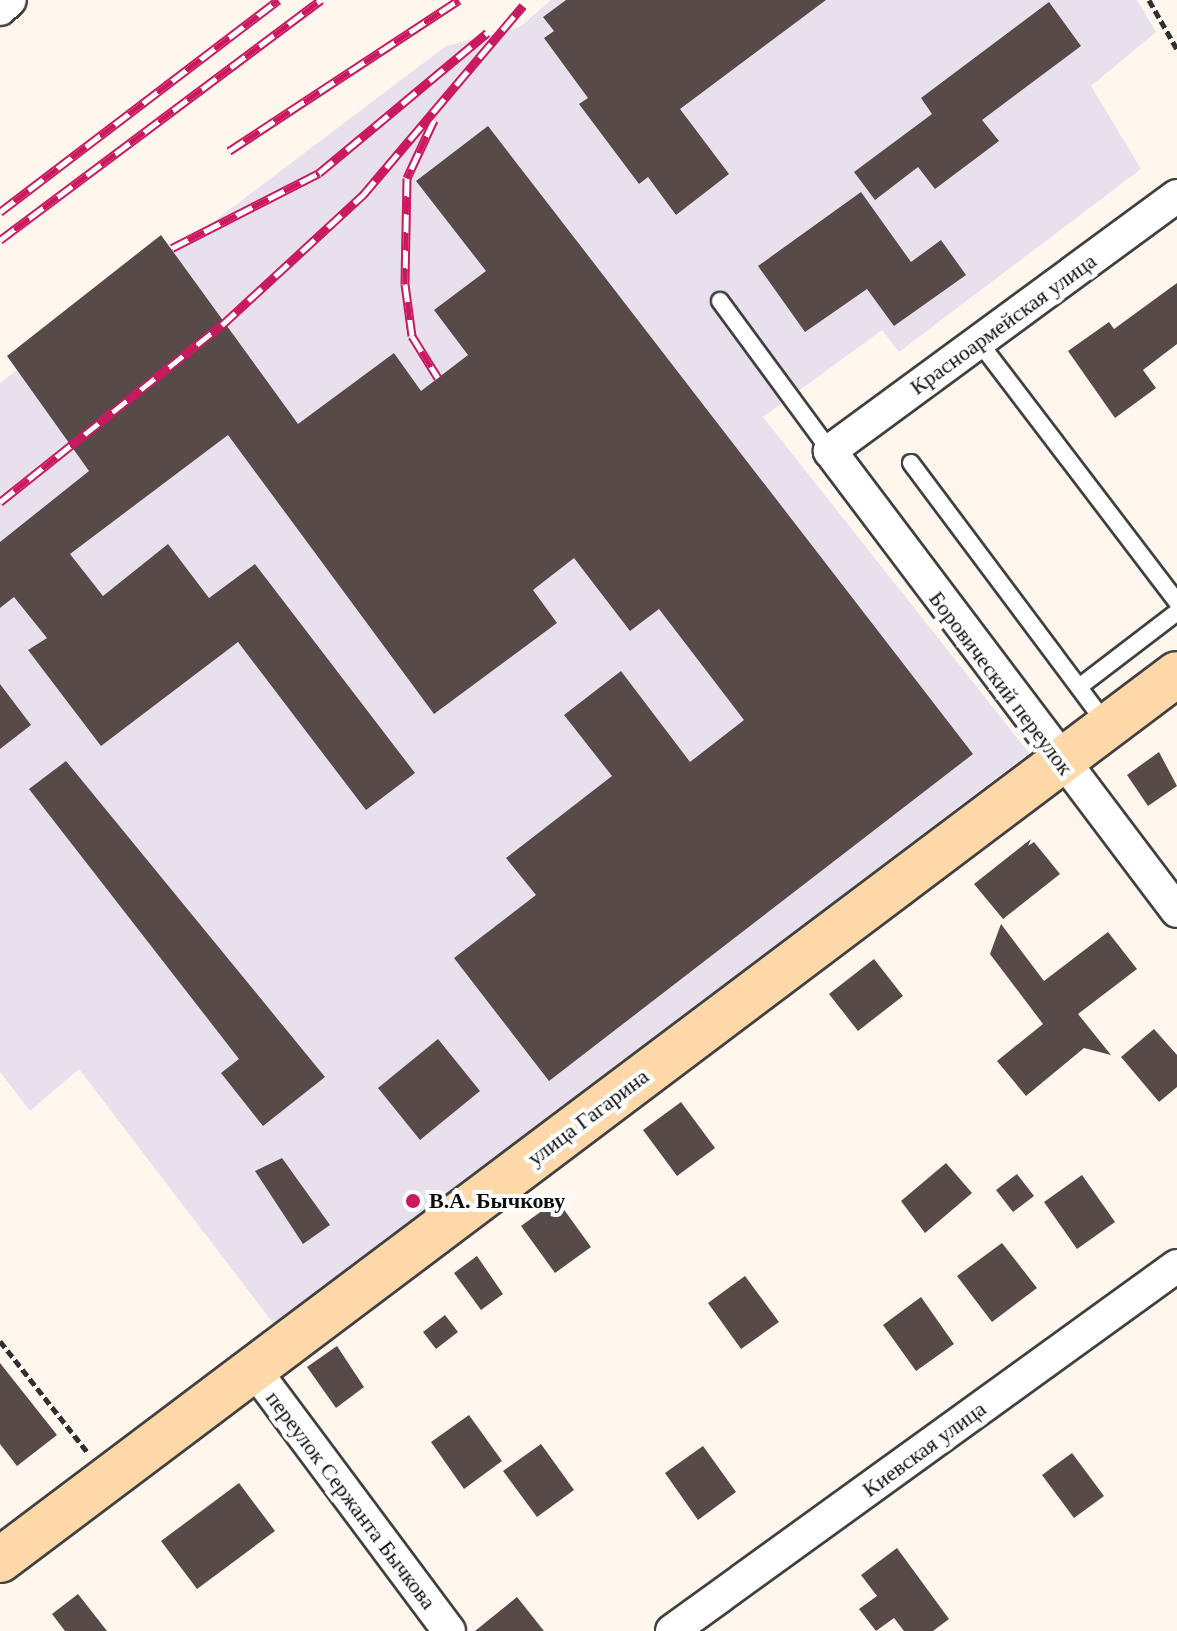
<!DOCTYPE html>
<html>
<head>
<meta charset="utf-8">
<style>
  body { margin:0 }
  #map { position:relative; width:1177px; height:1631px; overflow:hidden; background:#fff6ee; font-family:"Times New Roman",serif }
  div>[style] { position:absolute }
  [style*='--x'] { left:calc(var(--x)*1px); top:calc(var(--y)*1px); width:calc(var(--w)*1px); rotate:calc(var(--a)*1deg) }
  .industrial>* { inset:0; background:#e8e1ed }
  .building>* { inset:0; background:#574a49 }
  .path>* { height:5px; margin-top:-2.5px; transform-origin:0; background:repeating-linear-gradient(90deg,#303030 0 8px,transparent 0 12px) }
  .roads { filter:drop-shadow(2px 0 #414141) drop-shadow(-2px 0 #414141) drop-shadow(0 2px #414141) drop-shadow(0 -2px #414141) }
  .lane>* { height:16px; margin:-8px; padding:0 8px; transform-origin:8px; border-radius:8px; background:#fff }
  .street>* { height:32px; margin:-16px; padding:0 16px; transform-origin:16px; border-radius:16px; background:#fff }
  .secondary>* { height:44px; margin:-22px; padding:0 22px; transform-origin:22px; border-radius:22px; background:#ffd8a9 }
  .rail>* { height:9px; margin-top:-4.5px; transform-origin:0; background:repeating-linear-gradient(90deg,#fff 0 18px,#ca195e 0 36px); box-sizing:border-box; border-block:2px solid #ca195e }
  .dots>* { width:22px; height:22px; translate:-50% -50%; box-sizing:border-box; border:4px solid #fff; border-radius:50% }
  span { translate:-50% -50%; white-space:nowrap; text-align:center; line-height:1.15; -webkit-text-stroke:8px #fff; paint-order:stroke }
  .street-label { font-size:22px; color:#0e0e0e }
  .poi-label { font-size:22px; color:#0e0e0e; font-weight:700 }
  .left { translate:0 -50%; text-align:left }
</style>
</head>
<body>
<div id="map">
  <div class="industrial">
    <i style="clip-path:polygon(551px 0,1137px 0,1156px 32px,1091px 86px,1141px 169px,899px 352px,882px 330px,763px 417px,1029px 753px,276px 1327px,79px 1069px,30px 1111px,0 1072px,0 383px,446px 46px,520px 27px)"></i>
  </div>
  <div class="building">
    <i style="clip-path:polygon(566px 0,826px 0,680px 109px,729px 174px,676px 215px,648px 177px,639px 184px,579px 104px,588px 98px,544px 38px,554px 31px,543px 17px)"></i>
    <i style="clip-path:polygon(1049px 2px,1081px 46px,982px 120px,999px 141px,935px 189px,918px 167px,875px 200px,854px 172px,932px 114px,921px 98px)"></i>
    <i style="clip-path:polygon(488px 126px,973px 754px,549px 1081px,454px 958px,536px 895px,506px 858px,612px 776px,564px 715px,621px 671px,690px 762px,744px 720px,659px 609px,630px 631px,574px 558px,533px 590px,557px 623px,434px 714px,228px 435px,70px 554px,103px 596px,168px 544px,209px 598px,255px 564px,415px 773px,366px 810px,238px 642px,101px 746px,28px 650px,47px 638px,14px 597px,0 608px,0 542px,89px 471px,7px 356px,161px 235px,298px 424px,394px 353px,421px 391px,468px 355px,434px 310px,486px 271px,416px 181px)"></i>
    <i style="clip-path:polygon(861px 192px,911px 262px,941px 240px,966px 275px,894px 326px,867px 289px,805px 332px,758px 266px)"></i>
    <i style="clip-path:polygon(1177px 283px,1177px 344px,1143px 370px,1156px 388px,1115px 418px,1068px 351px,1109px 322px,1114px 329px)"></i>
    <i style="clip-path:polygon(0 684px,31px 725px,0 749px)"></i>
    <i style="clip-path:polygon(1159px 752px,1177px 786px,1148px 806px,1127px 775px)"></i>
    <i style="clip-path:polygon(66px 761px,325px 1077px,263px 1126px,221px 1073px,239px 1059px,29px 789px)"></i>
    <i style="clip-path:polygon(1031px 839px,1028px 846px,1034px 842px,1060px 874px,1003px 919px,974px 884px)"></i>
    <i style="clip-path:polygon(1001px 924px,1044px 981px,1108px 932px,1137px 969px,1078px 1014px,1111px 1055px,1084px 1048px,1026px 1096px,997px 1061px,1043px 1024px,990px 954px)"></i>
    <i style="clip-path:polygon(874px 959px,903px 996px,858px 1031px,829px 994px)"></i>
    <i style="clip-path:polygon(1154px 1029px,1177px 1055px,1177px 1087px,1159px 1102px,1121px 1057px)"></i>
    <i style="clip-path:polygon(438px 1039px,480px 1091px,420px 1140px,378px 1088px)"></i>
    <i style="clip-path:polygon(681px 1102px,715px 1148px,677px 1176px,643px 1130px)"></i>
    <i style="clip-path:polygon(282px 1158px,330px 1225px,303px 1244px,255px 1171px)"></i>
    <i style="clip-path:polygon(946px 1163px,972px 1193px,925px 1233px,901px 1201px)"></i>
    <i style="clip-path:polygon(1017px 1174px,1034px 1196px,1013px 1212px,996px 1190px)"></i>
    <i style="clip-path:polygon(1082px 1175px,1115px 1222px,1077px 1249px,1044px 1202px)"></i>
    <i style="clip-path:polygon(557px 1200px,591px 1247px,555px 1273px,521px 1226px)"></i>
    <i style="clip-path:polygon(1002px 1243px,1037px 1288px,992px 1322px,957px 1276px)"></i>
    <i style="clip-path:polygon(477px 1256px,503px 1294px,481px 1310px,454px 1273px)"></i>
    <i style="clip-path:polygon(745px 1276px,779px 1322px,741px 1349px,708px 1303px)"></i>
    <i style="clip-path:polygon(921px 1297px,954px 1344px,916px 1371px,883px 1325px)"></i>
    <i style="clip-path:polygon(445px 1315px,458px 1332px,436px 1349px,423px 1332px)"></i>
    <i style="clip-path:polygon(337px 1346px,364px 1387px,336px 1408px,307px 1367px)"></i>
    <i style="clip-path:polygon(0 1363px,57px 1435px,17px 1466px,0 1444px)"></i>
    <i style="clip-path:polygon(469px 1415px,502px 1461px,464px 1489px,431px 1442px)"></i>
    <i style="clip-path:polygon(541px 1444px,574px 1490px,537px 1517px,503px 1471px)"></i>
    <i style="clip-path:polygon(703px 1446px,736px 1492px,698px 1520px,665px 1473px)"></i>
    <i style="clip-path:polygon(1072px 1453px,1104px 1496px,1074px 1518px,1042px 1475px)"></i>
    <i style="clip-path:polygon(239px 1483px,275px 1531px,197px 1589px,161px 1541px)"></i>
    <i style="clip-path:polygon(897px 1548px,949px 1619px,933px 1631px,904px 1631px,894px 1618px,876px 1631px,859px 1609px,877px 1596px,861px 1575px)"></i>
    <i style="clip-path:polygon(78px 1594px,107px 1631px,65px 1631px,52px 1614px)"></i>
    <i style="clip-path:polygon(517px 1597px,544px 1631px,475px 1631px)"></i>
  </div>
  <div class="path">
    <i style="--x:1149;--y:0;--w:56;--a:60.3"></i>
    <i style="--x:0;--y:1341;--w:142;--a:51.8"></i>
  </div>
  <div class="roads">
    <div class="lane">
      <i style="--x:720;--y:301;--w:186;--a:53.7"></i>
      <i style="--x:979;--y:342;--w:327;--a:52.7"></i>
      <i style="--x:911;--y:463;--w:327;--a:53.2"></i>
      <i style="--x:1079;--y:687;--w:123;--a:-37.4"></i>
    </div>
    <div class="street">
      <i style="--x:0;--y:9;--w:13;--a:-42"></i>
      <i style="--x:1177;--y:196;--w:431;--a:143.7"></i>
      <i style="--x:830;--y:451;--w:576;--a:52.97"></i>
      <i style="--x:253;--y:1368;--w:328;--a:53.3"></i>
      <i style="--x:672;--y:1631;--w:623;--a:-35.86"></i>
    </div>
    <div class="secondary">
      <i style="--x:0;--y:1560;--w:1473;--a:-36.97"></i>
    </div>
  </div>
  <div class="rail">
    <i style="--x:434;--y:120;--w:64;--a:115"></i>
    <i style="--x:407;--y:178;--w:106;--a:91.1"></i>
    <i style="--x:405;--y:284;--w:52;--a:82.3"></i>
    <i style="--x:412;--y:336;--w:49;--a:58.2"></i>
    <i style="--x:229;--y:151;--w:275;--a:-33.3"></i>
    <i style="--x:0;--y:212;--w:350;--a:-37.3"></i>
    <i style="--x:0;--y:240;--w:401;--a:-36.8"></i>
    <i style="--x:172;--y:248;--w:165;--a:-27"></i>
    <i style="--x:319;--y:173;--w:219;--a:-39.8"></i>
    <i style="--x:0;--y:502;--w:284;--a:-38.6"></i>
    <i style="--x:222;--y:325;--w:192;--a:-42.7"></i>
    <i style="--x:363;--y:195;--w:248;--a:-49.8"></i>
  </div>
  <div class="dots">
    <i style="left:413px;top:1201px;background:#ca195e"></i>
  </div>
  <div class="street-label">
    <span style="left:1003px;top:324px;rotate:-36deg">Красноармейская улица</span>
    <span style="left:1001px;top:683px;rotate:53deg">Боровический переулок</span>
    <span style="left:588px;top:1117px;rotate:-37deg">улица Гагарина</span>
    <span style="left:924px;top:1449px;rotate:-36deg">Киевская улица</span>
    <span style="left:351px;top:1500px;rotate:53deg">переулок Сержанта Бычкова</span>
  </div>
  <div class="poi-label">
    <span class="left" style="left:429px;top:1201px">В.А. Бычкову</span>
  </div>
</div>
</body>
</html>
